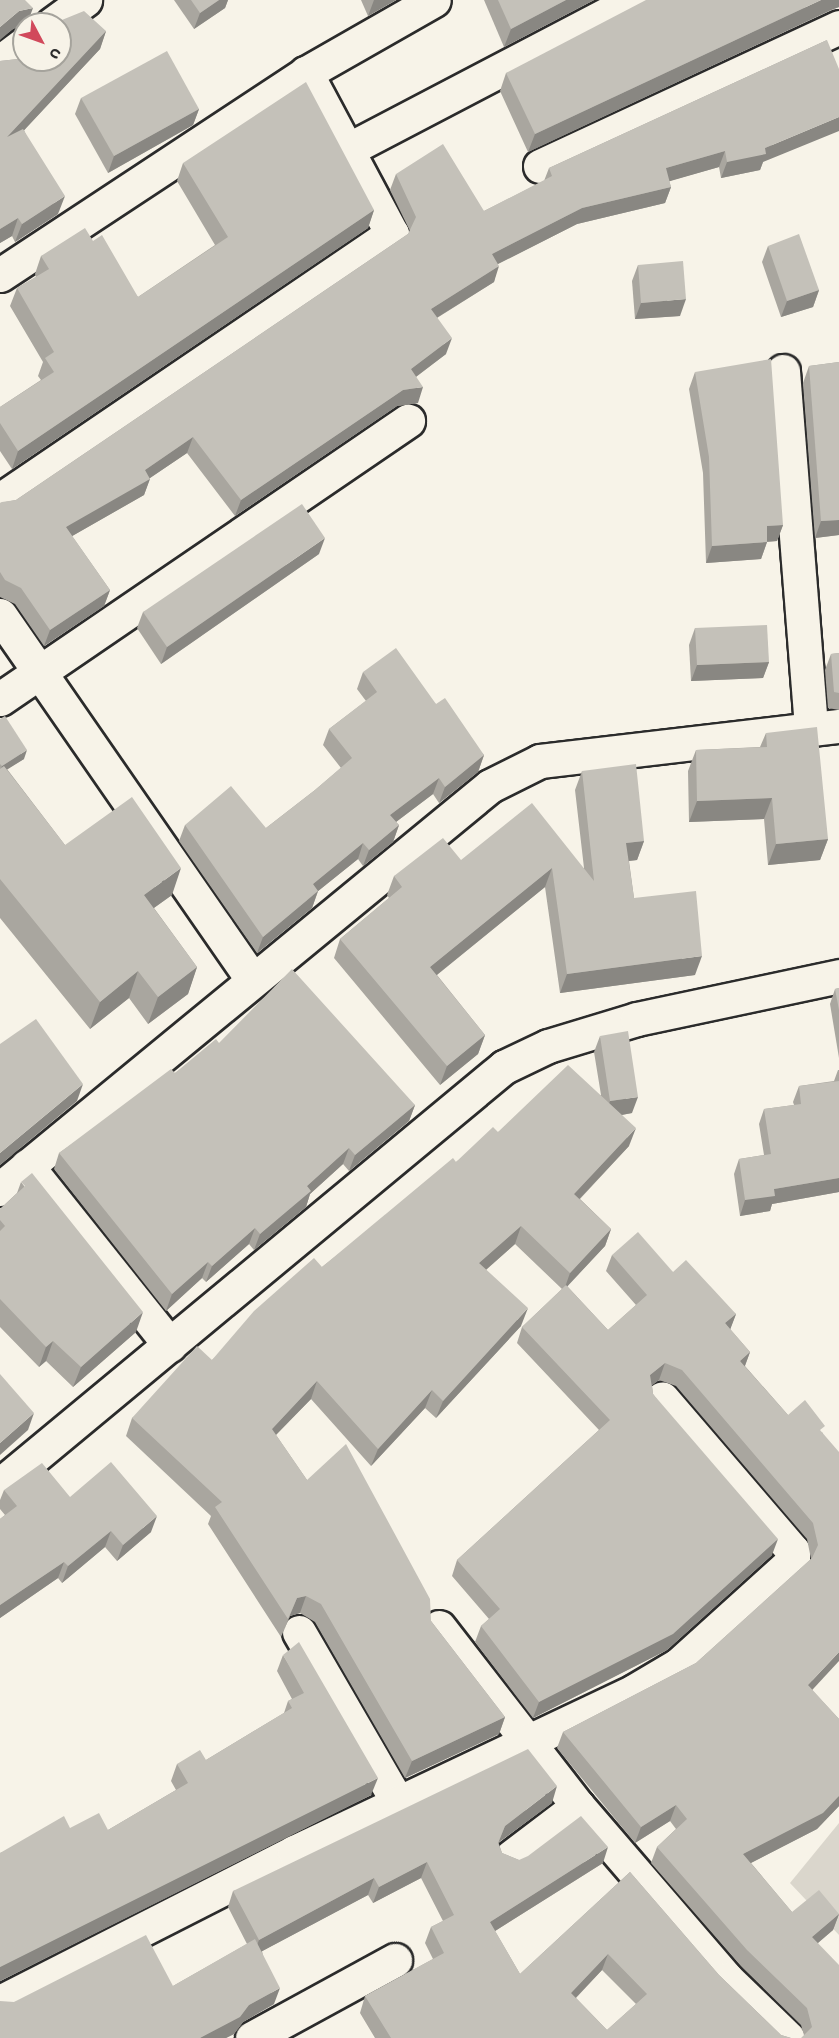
<!DOCTYPE html>
<html>
<head>
<meta charset="utf-8">
<style>
  body { margin:0 }
  #map { position:relative; width:839px; height:2038px; overflow:hidden; background:#f7f3e8; font-family:"Gochi Hand",sans-serif }
  div>[style] { position:absolute }
  [style*='--x'] { left:calc(var(--x)*1px); top:calc(var(--y)*1px); width:calc(var(--w)*1px); rotate:calc(var(--a)*1deg) }
  .green>* { inset:0; background:#dad6cc }
  .roads { filter:drop-shadow(2px 0 #2b2b2b) drop-shadow(-2px 0 #2b2b2b) drop-shadow(0 2px #2b2b2b) drop-shadow(0 -2px #2b2b2b) }
  .minor>* { height:33px; margin:-16.5px; padding:0 16.5px; transform-origin:16.5px; border-radius:16.5px; background:#f7f3e8 }
  .wall>* { inset:0; background:#a9a69f }
  .shaded-wall>* { inset:0; background:#898782 }
  .building>* { inset:0; background:#c4c1b9 }
  span { translate:-50% -50%; white-space:nowrap; text-align:center; line-height:1.15; -webkit-text-stroke:4.5px #f7f3e8; paint-order:stroke }
  .north { position:absolute; left:12px; top:12px; width:60px; height:60px; box-sizing:border-box; background:#f7f3e8; border:2px solid #a5a39c; border-radius:50%; rotate:131deg; font-size:16px; font-weight:700; line-height:24px; text-align:center; color:#2b2b2b }
  .north::after { content:''; display:block; margin:auto; width:21px; height:27px; background:#d1495b; clip-path:polygon(50% 0,100% 100%,50% 72%,0 100%) }
</style>
</head>
<body>
<div id="map">
  <div class="green">
    <i style="clip-path:polygon(839px 1823px,839px 1935px,790px 1883px)"></i>
  </div>
  <div class="roads">
    <div class="minor">
      <i style="--x:52;--y:24;--w:41;--a:-36"></i>
      <i style="--x:0;--y:62;--w:30;--a:-37"></i>
      <i style="--x:351;--y:148;--w:319;--a:-27.6"></i>
      <i style="--x:540;--y:166;--w:330;--a:-24.9"></i>
      <i style="--x:0;--y:275;--w:367;--a:-33.4"></i>
      <i style="--x:306;--y:73;--w:147;--a:-29.7"></i>
      <i style="--x:783;--y:371;--w:359;--a:85.5"></i>
      <i style="--x:0;--y:500;--w:474;--a:-34.2"></i>
      <i style="--x:392;--y:234;--w:183;--a:-118.1"></i>
      <i style="--x:0;--y:615;--w:444;--a:55.3"></i>
      <i style="--x:0;--y:699;--w:494;--a:-34.3"></i>
      <i style="--x:27;--y:1166;--w:229;--a:51.4"></i>
      <i style="--x:0;--y:1189;--w:634;--a:-39.44"></i>
      <i style="--x:490;--y:786;--w:56;--a:-26.6"></i>
      <i style="--x:540;--y:761;--w:301;--a:-6.7"></i>
      <i style="--x:0;--y:1485;--w:655;--a:-39.67"></i>
      <i style="--x:504;--y:1067;--w:49;--a:-25.5"></i>
      <i style="--x:548;--y:1046;--w:93;--a:-16.9"></i>
      <i style="--x:637;--y:1019;--w:207;--a:-12"></i>
      <i style="--x:439;--y:1627;--w:227;--a:52.2"></i>
      <i style="--x:578;--y:1806;--w:228;--a:49.3"></i>
      <i style="--x:727;--y:1979;--w:85;--a:44"></i>
      <i style="--x:299;--y:1632;--w:198;--a:59.9"></i>
      <i style="--x:511;--y:1857;--w:84;--a:-37.3"></i>
      <i style="--x:0;--y:2002;--w:330;--a:-27"></i>
      <i style="--x:294;--y:1852;--w:376;--a:-25.3"></i>
      <i style="--x:634;--y:1691;--w:51;--a:-30.6"></i>
      <i style="--x:678;--y:1665;--w:155;--a:-42.1"></i>
      <i style="--x:793;--y:1561;--w:10;--a:-90"></i>
      <i style="--x:793;--y:1551;--w:201;--a:-130.6"></i>
      <i style="--x:252;--y:2038;--w:163;--a:-28.6"></i>
    </div>
  </div>
  <div class="wall">
    <i style="clip-path:polygon(174px 0,228px 0,225px 8px,194px 29px)"></i>
    <i style="clip-path:polygon(361px 0,396px 0,368px 16px)"></i>
    <i style="clip-path:polygon(484px 0,594px 0,504px 47px)"></i>
    <i style="clip-path:polygon(839px 0,839px 7px,831px 10px,528px 152px,500px 91px,506px 73px)"></i>
    <i style="clip-path:polygon(106px 31px,100px 49px,24px 130px,58px 214px,15px 242px,12px 236px,0 243px,0 61px,18px 59px)"></i>
    <i style="clip-path:polygon(827px 40px,763px 162px,760px 170px,721px 178px,719px 167px,669px 181px,671px 187px,665px 203px,577px 224px,498px 264px,494px 282px,437px 318px,446px 354px,416px 377px,418px 403px,397px 406px,235px 516px,187px 453px,150px 478px,144px 495px,72px 536px,110px 590px,104px 606px,44px 646px,15px 604px,0 597px,0 503px,16px 500px,408px 234px,410px 231px,390px 190px,396px 174px,484px 211px,544px 181px,549px 168px)"></i>
    <i style="clip-path:polygon(81px 98px,199px 109px,193px 125px,108px 173px,75px 114px)"></i>
    <i style="clip-path:polygon(183px 163px,374px 210px,368px 228px,12px 469px,0 451px,0 407px,41px 380px,38px 376px,43px 362px,10px 306px,17px 288px,36px 277px,35px 274px,41px 256px,93px 241px,138px 297px,215px 245px,177px 181px)"></i>
    <i style="clip-path:polygon(768px 246px,819px 290px,813px 307px,781px 317px,762px 262px)"></i>
    <i style="clip-path:polygon(638px 265px,680px 316px,635px 319px,632px 281px)"></i>
    <i style="clip-path:polygon(839px 362px,839px 535px,815px 538px,803px 383px,809px 366px)"></i>
    <i style="clip-path:polygon(695px 372px,783px 525px,777px 541px,767px 542px,761px 559px,706px 563px,703px 473px,689px 389px)"></i>
    <i style="clip-path:polygon(319px 554px,161px 664px,137px 628px,143px 612px)"></i>
    <i style="clip-path:polygon(695px 628px,769px 662px,763px 678px,691px 681px,689px 645px)"></i>
    <i style="clip-path:polygon(839px 653px,839px 710px,828px 708px,825px 670px,831px 654px)"></i>
    <i style="clip-path:polygon(363px 672px,436px 704px,484px 755px,478px 772px,439px 803px,433px 794px,396px 822px,399px 825px,393px 842px,363px 866px,358px 859px,318px 891px,312px 908px,257px 953px,179px 841px,185px 825px,266px 828px,315px 790px,341px 768px,323px 745px,329px 729px,366px 701px,357px 689px)"></i>
    <i style="clip-path:polygon(0 719px,24px 759px,7px 769px,65px 845px,172px 895px,154px 908px,197px 967px,188px 994px,148px 1024px,129px 998px,90px 1029px,0 918px)"></i>
    <i style="clip-path:polygon(766px 733px,828px 839px,820px 860px,768px 865px,764px 819px,689px 822px,688px 771px,696px 750px,760px 747px)"></i>
    <i style="clip-path:polygon(582px 771px,644px 841px,637px 860px,629px 861px,634px 898px,695px 975px,560px 993px,545px 887px,437px 975px,485px 1035px,478px 1054px,440px 1085px,334px 958px,340px 939px,389px 898px,387px 895px,394px 876px,461px 860px,584px 868px,575px 790px)"></i>
    <i style="clip-path:polygon(839px 988px,839px 1058px,830px 1004px,835px 989px)"></i>
    <i style="clip-path:polygon(600px 1036px,632px 1113px,622px 1115px,629px 1146px,580px 1199px,611px 1229px,605px 1246px,567px 1286px,608px 1330px,636px 1305px,606px 1271px,612px 1255px,673px 1272px,736px 1314px,730px 1329px,750px 1352px,745px 1366px,788px 1415px,823px 1433px,812px 1690px,839px 1719px,839px 1806px,817px 1829px,751px 1863px,792px 1912px,839px 1914px,833px 1930px,818px 1943px,839px 2038px,804px 2035px,801px 2025px,741px 1966px,651px 1863px,657px 1847px,676px 1829px,670px 1821px,635px 1843px,557px 1748px,563px 1732px,696px 1663px,811px 1559px,807px 1539px,676px 1386px,659px 1380px,652px 1385px,653px 1394px,772px 1555px,667px 1650px,533px 1718px,475px 1642px,481px 1626px,489px 1619px,452px 1576px,457px 1560px,599px 1430px,517px 1343px,522px 1327px,562px 1289px,515px 1244px,486px 1270px,521px 1326px,436px 1418px,425px 1408px,371px 1466px,311px 1399px,276px 1435px,307px 1480px,431px 1621px,505px 1717px,499px 1734px,405px 1778px,315px 1622px,300px 1613px,290px 1616px,281px 1637px,208px 1524px,211px 1516px,126px 1436px,132px 1418px,212px 1360px,322px 1267px,456px 1162px,498px 1132px,601px 1095px,594px 1052px)"></i>
    <i style="clip-path:polygon(219px 1043px,415px 1105px,409px 1121px,349px 1171px,343px 1164px,310px 1194px,306px 1207px,254px 1250px,249px 1244px,206px 1282px,202px 1278px,166px 1311px,54px 1169px,59px 1153px,175px 1073px)"></i>
    <i style="clip-path:polygon(838px 1070px,839px 1070px,839px 1192px,772px 1204px,770px 1211px,740px 1216px,734px 1174px,739px 1159px,764px 1155px,759px 1124px,764px 1109px,794px 1105px,793px 1102px,799px 1086px,834px 1081px)"></i>
    <i style="clip-path:polygon(21px 1182px,136px 1332px,73px 1387px,46px 1361px,39px 1367px,0 1327px,0 1209px,17px 1193px)"></i>
    <i style="clip-path:polygon(4px 1490px,70px 1497px,151px 1532px,117px 1561px,105px 1547px,62px 1583px,58px 1578px,0 1618px,0 1519px,5px 1515px,0 1509px,0 1500px)"></i>
    <i style="clip-path:polygon(283px 1655px,371px 1795px,0 1981px,0 1853px,70px 1828px,108px 1830px,176px 1790px,171px 1781px,177px 1764px,206px 1760px,284px 1713px,288px 1701px,292px 1699px,277px 1671px)"></i>
    <i style="clip-path:polygon(evenodd,552px 1803px,499px 1842px,499px 1844px,502px 1853px,519px 1860px,603px 1863px,495px 1931px,520px 1974px,630px 1872px,719px 1975px,781px 2035px,791px 2038px,375px 2038px,360px 2013px,365px 1996px,433px 1959px,425px 1943px,431px 1927px,443px 1921px,421px 1878px,373px 1903px,368px 1895px,262px 1951px,274px 2004px,243px 2022px,234px 2034px,226px 2038px,0 2038px,14px 2002px,173px 1986px,247px 1944px,228px 1907px,233px 1891px,552px 1803px,602px 1970px,636px 2004px,607px 2030px,576px 1998px,602px 1970px)"></i>
  </div>
  <div class="shaded-wall">
    <i style="clip-path:polygon(219px 0,228px 0,225px 8px,194px 29px,200px 13px)"></i>
    <i style="clip-path:polygon(374px 0,396px 0,368px 16px)"></i>
    <i style="clip-path:polygon(566px 0,594px 0,504px 47px,511px 29px)"></i>
    <i style="clip-path:polygon(821px 0,839px 0,839px 7px,831px 10px,528px 152px,535px 134px)"></i>
    <i style="clip-path:polygon(33px 8px,27px 24px,24px 24px,24px 26px,13px 29px,0 40px,0 27px,19px 11px)"></i>
    <i style="clip-path:polygon(106px 31px,100px 49px,1px 155px,7px 137px)"></i>
    <i style="clip-path:polygon(199px 109px,193px 125px,108px 173px,114px 156px)"></i>
    <i style="clip-path:polygon(839px 117px,839px 131px,763px 162px,760px 170px,721px 178px,727px 162px,765px 148px)"></i>
    <i style="clip-path:polygon(725px 151px,719px 167px,660px 184px,666px 168px)"></i>
    <i style="clip-path:polygon(671px 187px,665px 203px,577px 224px,486px 270px,492px 254px,582px 208px)"></i>
    <i style="clip-path:polygon(65px 196px,58px 214px,15px 242px,22px 224px)"></i>
    <i style="clip-path:polygon(374px 210px,368px 228px,12px 469px,18px 451px)"></i>
    <i style="clip-path:polygon(18px 218px,12px 236px,0 243px,0 229px)"></i>
    <i style="clip-path:polygon(499px 266px,494px 282px,425px 325px,431px 309px)"></i>
    <i style="clip-path:polygon(819px 290px,813px 307px,781px 317px,787px 301px)"></i>
    <i style="clip-path:polygon(686px 299px,680px 316px,635px 319px,641px 303px)"></i>
    <i style="clip-path:polygon(452px 338px,446px 354px,405px 385px,411px 369px)"></i>
    <i style="clip-path:polygon(423px 387px,418px 403px,397px 406px,235px 516px,241px 500px,403px 390px)"></i>
    <i style="clip-path:polygon(193px 437px,187px 453px,147px 480px,150px 479px,144px 495px,60px 543px,66px 527px,145px 470px)"></i>
    <i style="clip-path:polygon(839px 520px,839px 535px,815px 538px,821px 521px)"></i>
    <i style="clip-path:polygon(783px 525px,777px 541px,761px 542px,767px 526px)"></i>
    <i style="clip-path:polygon(325px 538px,319px 554px,161px 664px,167px 647px)"></i>
    <i style="clip-path:polygon(767px 542px,761px 559px,706px 563px,712px 546px)"></i>
    <i style="clip-path:polygon(110px 590px,104px 606px,44px 646px,50px 630px)"></i>
    <i style="clip-path:polygon(769px 662px,763px 678px,691px 681px,697px 665px)"></i>
    <i style="clip-path:polygon(27px 750px,24px 759px,0 774px,2px 766px)"></i>
    <i style="clip-path:polygon(484px 755px,478px 772px,439px 803px,445px 787px)"></i>
    <i style="clip-path:polygon(439px 778px,433px 794px,384px 831px,390px 815px)"></i>
    <i style="clip-path:polygon(772px 798px,764px 819px,689px 822px,697px 801px)"></i>
    <i style="clip-path:polygon(399px 825px,393px 842px,363px 866px,369px 850px)"></i>
    <i style="clip-path:polygon(828px 839px,820px 860px,768px 865px,776px 844px)"></i>
    <i style="clip-path:polygon(644px 841px,637px 860px,619px 862px,626px 843px)"></i>
    <i style="clip-path:polygon(363px 843px,358px 859px,307px 900px,313px 884px)"></i>
    <i style="clip-path:polygon(181px 868px,172px 895px,134px 922px,144px 895px)"></i>
    <i style="clip-path:polygon(552px 868px,545px 887px,423px 986px,430px 967px)"></i>
    <i style="clip-path:polygon(318px 891px,312px 908px,257px 953px,263px 937px)"></i>
    <i style="clip-path:polygon(702px 956px,695px 975px,560px 993px,567px 974px)"></i>
    <i style="clip-path:polygon(197px 967px,188px 994px,148px 1024px,158px 997px)"></i>
    <i style="clip-path:polygon(138px 971px,129px 998px,90px 1029px,100px 1002px)"></i>
    <i style="clip-path:polygon(485px 1035px,478px 1054px,440px 1085px,447px 1066px)"></i>
    <i style="clip-path:polygon(83px 1084px,77px 1101px,0 1165px,0 1153px)"></i>
    <i style="clip-path:polygon(638px 1097px,632px 1113px,604px 1118px,610px 1101px)"></i>
    <i style="clip-path:polygon(415px 1105px,409px 1121px,349px 1171px,355px 1155px)"></i>
    <i style="clip-path:polygon(636px 1128px,629px 1146px,568px 1211px,574px 1194px)"></i>
    <i style="clip-path:polygon(349px 1148px,343px 1164px,310px 1194px,306px 1207px,254px 1250px,260px 1234px,307px 1186px)"></i>
    <i style="clip-path:polygon(839px 1178px,839px 1192px,772px 1204px,770px 1211px,740px 1216px,745px 1200px,774px 1189px)"></i>
    <i style="clip-path:polygon(521px 1226px,515px 1244px,473px 1281px,479px 1263px)"></i>
    <i style="clip-path:polygon(255px 1228px,249px 1244px,206px 1282px,212px 1266px)"></i>
    <i style="clip-path:polygon(611px 1229px,605px 1246px,564px 1290px,570px 1273px)"></i>
    <i style="clip-path:polygon(208px 1262px,202px 1278px,166px 1311px,172px 1294px)"></i>
    <i style="clip-path:polygon(528px 1308px,521px 1326px,436px 1418px,443px 1401px)"></i>
    <i style="clip-path:polygon(143px 1312px,136px 1332px,73px 1387px,81px 1367px)"></i>
    <i style="clip-path:polygon(736px 1314px,730px 1330px,725px 1323px)"></i>
    <i style="clip-path:polygon(53px 1341px,46px 1361px,39px 1367px,46px 1347px)"></i>
    <i style="clip-path:polygon(750px 1352px,744px 1368px,740px 1361px)"></i>
    <i style="clip-path:polygon(665px 1363px,659px 1380px,645px 1391px,650px 1375px)"></i>
    <i style="clip-path:polygon(317px 1381px,311px 1399px,265px 1446px,272px 1429px)"></i>
    <i style="clip-path:polygon(432px 1390px,425px 1408px,371px 1466px,378px 1449px)"></i>
    <i style="clip-path:polygon(34px 1413px,28px 1430px,0 1455px,0 1443px)"></i>
    <i style="clip-path:polygon(157px 1516px,151px 1532px,117px 1561px,123px 1545px)"></i>
    <i style="clip-path:polygon(111px 1531px,105px 1547px,62px 1583px,68px 1566px)"></i>
    <i style="clip-path:polygon(778px 1539px,772px 1555px,667px 1650px,533px 1718px,539px 1702px)"></i>
    <i style="clip-path:polygon(64px 1562px,58px 1578px,0 1618px,0 1605px)"></i>
    <i style="clip-path:polygon(306px 1596px,300px 1613px,290px 1616px,281px 1637px,297px 1598px)"></i>
    <i style="clip-path:polygon(839px 1652px,839px 1661px,802px 1701px,808px 1685px)"></i>
    <i style="clip-path:polygon(505px 1717px,499px 1734px,405px 1778px,412px 1761px)"></i>
    <i style="clip-path:polygon(378px 1778px,371px 1795px,0 1981px,0 1967px)"></i>
    <i style="clip-path:polygon(557px 1786px,552px 1803px,499px 1842px,492px 1859px,505px 1826px)"></i>
    <i style="clip-path:polygon(839px 1796px,839px 1806px,817px 1829px,737px 1870px,743px 1854px)"></i>
    <i style="clip-path:polygon(676px 1805px,670px 1821px,635px 1843px,641px 1827px)"></i>
    <i style="clip-path:polygon(608px 1847px,603px 1863px,484px 1938px,490px 1922px)"></i>
    <i style="clip-path:polygon(427px 1862px,421px 1878px,373px 1903px,379px 1887px)"></i>
    <i style="clip-path:polygon(374px 1878px,368px 1895px,253px 1956px,259px 1940px)"></i>
    <i style="clip-path:polygon(839px 1914px,833px 1930px,806px 1953px,812px 1937px)"></i>
    <i style="clip-path:polygon(608px 1954px,602px 1970px,565px 2009px,571px 1993px)"></i>
    <i style="clip-path:polygon(280px 1988px,274px 2004px,243px 2022px,234px 2034px,226px 2038px,200px 2038px,249px 2005px)"></i>
  </div>
  <div class="building">
    <i style="clip-path:polygon(0 0,25px 0,33px 8px,19px 11px,0 27px)"></i>
    <i style="clip-path:polygon(191px 0,219px 0,200px 13px)"></i>
    <i style="clip-path:polygon(498px 0,566px 0,511px 29px)"></i>
    <i style="clip-path:polygon(646px 0,821px 0,535px 134px,506px 73px)"></i>
    <i style="clip-path:polygon(84px 11px,106px 31px,7px 137px,23px 129px,65px 196px,22px 224px,18px 218px,0 229px,0 61px,18px 59px,24px 54px,24px 60px,60px 60px,60px 24px,52px 24px)"></i>
    <i style="clip-path:polygon(827px 40px,839px 69px,839px 117px,765px 148px,766px 154px,727px 162px,725px 151px,666px 168px,671px 187px,582px 208px,492px 254px,499px 266px,431px 309px,452px 338px,411px 369px,423px 387px,403px 390px,241px 500px,193px 437px,145px 470px,150px 479px,66px 527px,110px 590px,50px 630px,21px 588px,5px 580px,0 572px,0 503px,2px 502px,16px 500px,408px 234px,416px 217px,396px 174px,443px 144px,484px 211px,552px 176px,549px 168px)"></i>
    <i style="clip-path:polygon(167px 51px,199px 109px,114px 156px,81px 98px)"></i>
    <i style="clip-path:polygon(306px 82px,374px 210px,18px 451px,0 423px,0 407px,54px 372px,45px 358px,54px 352px,17px 288px,49px 269px,41px 256px,85px 228px,93px 241px,102px 235px,138px 297px,228px 237px,183px 163px)"></i>
    <i style="clip-path:polygon(799px 234px,819px 290px,787px 301px,768px 246px)"></i>
    <i style="clip-path:polygon(683px 261px,686px 299px,641px 303px,638px 265px)"></i>
    <i style="clip-path:polygon(771px 359px,783px 525px,767px 526px,767px 542px,712px 546px,709px 457px,695px 372px)"></i>
    <i style="clip-path:polygon(839px 362px,839px 520px,821px 521px,809px 366px)"></i>
    <i style="clip-path:polygon(302px 504px,325px 538px,167px 647px,143px 612px)"></i>
    <i style="clip-path:polygon(767px 625px,769px 662px,697px 665px,695px 628px)"></i>
    <i style="clip-path:polygon(396px 648px,436px 704px,445px 698px,484px 755px,445px 787px,439px 778px,390px 815px,399px 825px,369px 850px,363px 843px,313px 884px,318px 891px,263px 937px,185px 825px,231px 786px,266px 828px,315px 790px,352px 758px,329px 729px,377px 692px,363px 672px)"></i>
    <i style="clip-path:polygon(839px 653px,839px 693px,834px 692px,831px 654px)"></i>
    <i style="clip-path:polygon(5px 716px,27px 750px,2px 766px,0 764px,0 719px)"></i>
    <i style="clip-path:polygon(817px 727px,828px 839px,776px 844px,772px 798px,697px 801px,696px 750px,767px 747px,766px 733px)"></i>
    <i style="clip-path:polygon(636px 764px,644px 841px,626px 843px,634px 898px,696px 891px,702px 956px,567px 974px,552px 868px,430px 967px,485px 1035px,447px 1066px,340px 939px,402px 887px,394px 876px,443px 838px,461px 860px,532px 803px,594px 881px,582px 771px)"></i>
    <i style="clip-path:polygon(4px 766px,65px 845px,132px 797px,181px 868px,144px 895px,197px 967px,158px 997px,138px 971px,100px 1002px,0 879px,0 769px)"></i>
    <i style="clip-path:polygon(292px 969px,415px 1105px,355px 1155px,349px 1148px,307px 1186px,311px 1191px,260px 1234px,255px 1228px,212px 1266px,208px 1262px,172px 1294px,59px 1153px,171px 1069px,175px 1073px,216px 1039px,219px 1043px)"></i>
    <i style="clip-path:polygon(839px 988px,839px 1010px,835px 989px)"></i>
    <i style="clip-path:polygon(36px 1019px,83px 1084px,0 1153px,0 1044px)"></i>
    <i style="clip-path:polygon(628px 1031px,638px 1097px,610px 1101px,600px 1036px)"></i>
    <i style="clip-path:polygon(568px 1065px,636px 1128px,574px 1194px,611px 1229px,570px 1273px,521px 1226px,479px 1263px,528px 1308px,443px 1401px,432px 1390px,378px 1449px,317px 1381px,272px 1429px,307px 1480px,346px 1444px,430px 1599px,431px 1621px,505px 1717px,412px 1761px,321px 1604px,306px 1596px,297px 1598px,288px 1619px,215px 1507px,222px 1502px,132px 1418px,197px 1346px,212px 1360px,254px 1311px,314px 1258px,322px 1267px,453px 1158px,456px 1162px,493px 1127px,498px 1132px)"></i>
    <i style="clip-path:polygon(839px 1081px,839px 1178px,774px 1189px,775px 1196px,745px 1200px,739px 1159px,771px 1154px,764px 1109px,801px 1104px,799px 1086px)"></i>
    <i style="clip-path:polygon(32px 1173px,143px 1312px,81px 1367px,53px 1341px,46px 1347px,0 1299px,0 1231px,5px 1226px,0 1220px,0 1209px,25px 1186px,21px 1182px)"></i>
    <i style="clip-path:polygon(638px 1232px,673px 1272px,686px 1260px,736px 1314px,725px 1323px,750px 1352px,740px 1361px,788px 1415px,805px 1400px,825px 1426px,820px 1430px,839px 1452px,839px 1652px,808px 1685px,839px 1719px,839px 1796px,823px 1813px,743px 1854px,792px 1912px,819px 1890px,839px 1914px,812px 1937px,839px 1965px,839px 2038px,801px 2038px,812px 2027px,807px 2008px,747px 1950px,657px 1847px,687px 1819px,676px 1805px,641px 1827px,563px 1732px,696px 1663px,812px 1558px,818px 1545px,813px 1523px,682px 1370px,665px 1363px,650px 1375px,653px 1394px,778px 1539px,673px 1634px,539px 1702px,481px 1626px,500px 1609px,457px 1560px,610px 1420px,522px 1327px,566px 1285px,608px 1330px,647px 1295px,612px 1255px)"></i>
    <i style="clip-path:polygon(0 1374px,34px 1413px,0 1443px)"></i>
    <i style="clip-path:polygon(111px 1462px,157px 1516px,123px 1545px,111px 1531px,68px 1566px,64px 1562px,0 1605px,0 1519px,17px 1506px,4px 1490px,42px 1463px,70px 1497px)"></i>
    <i style="clip-path:polygon(299px 1642px,378px 1778px,0 1967px,0 1853px,64px 1816px,70px 1828px,99px 1813px,108px 1830px,188px 1783px,177px 1764px,200px 1750px,206px 1760px,292px 1708px,288px 1701px,304px 1693px,283px 1655px)"></i>
    <i style="clip-path:polygon(evenodd,528px 1749px,557px 1786px,505px 1826px,498px 1843px,502px 1853px,519px 1860px,528px 1856px,581px 1816px,608px 1847px,490px 1922px,520px 1974px,630px 1872px,719px 1975px,781px 2035px,791px 2038px,391px 2038px,365px 1996px,444px 1953px,431px 1927px,454px 1915px,427px 1862px,379px 1887px,374px 1878px,259px 1940px,233px 1891px,528px 1749px,608px 1954px,647px 1994px,607px 2030px,571px 1993px,608px 1954px)"></i>
    <i style="clip-path:polygon(146px 1935px,173px 1986px,255px 1939px,280px 1988px,249px 2005px,240px 2017px,200px 2038px,0 2038px,0 2001px,14px 2002px)"></i>
  </div>
  <div class="north">U</div>
</div>
</body>
</html>
